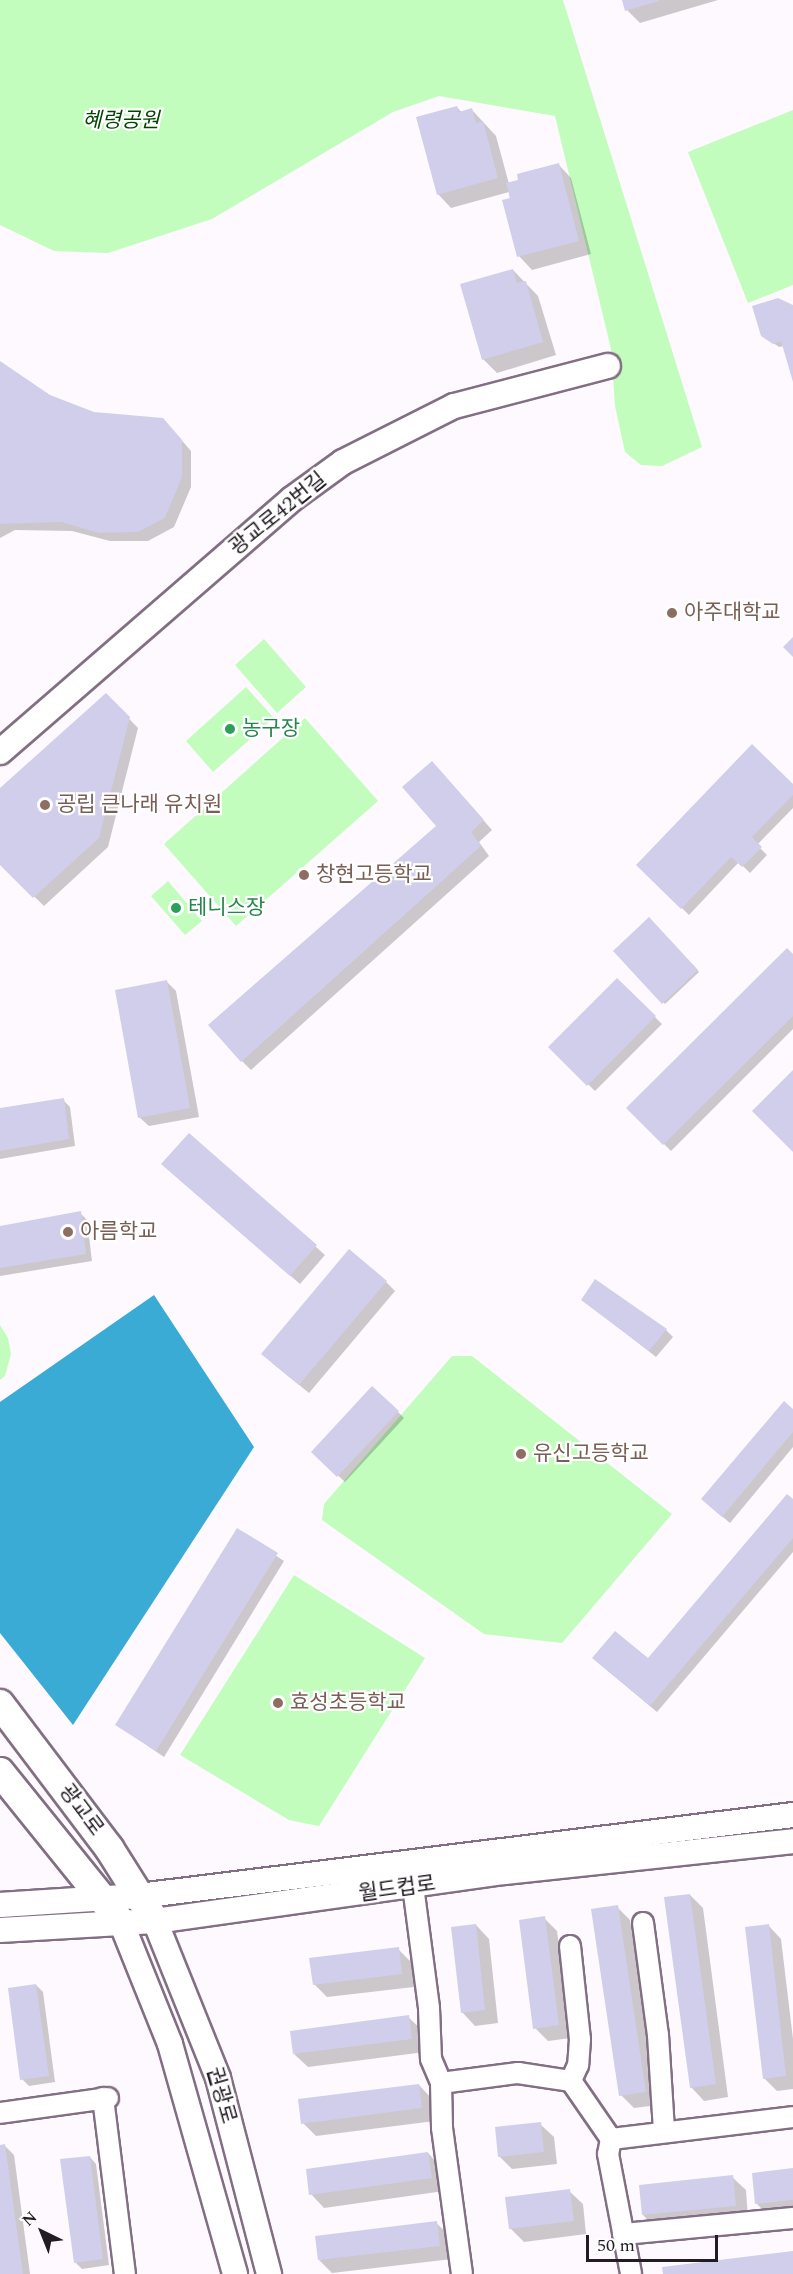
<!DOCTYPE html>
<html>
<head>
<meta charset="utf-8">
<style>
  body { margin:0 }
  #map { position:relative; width:793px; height:2274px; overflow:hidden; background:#fef9fe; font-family:Spectral,"Noto Sans KR",serif }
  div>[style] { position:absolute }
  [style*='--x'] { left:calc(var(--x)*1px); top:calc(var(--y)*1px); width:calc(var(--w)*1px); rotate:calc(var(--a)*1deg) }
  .green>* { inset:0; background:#c2fdbe }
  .water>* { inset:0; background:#39abd4 }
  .shadow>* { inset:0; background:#0003 }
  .building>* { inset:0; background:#d0ceea }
  .roads { filter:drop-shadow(2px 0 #826f84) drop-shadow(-2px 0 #826f84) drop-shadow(0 2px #826f84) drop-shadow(0 -2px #826f84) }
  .minor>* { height:20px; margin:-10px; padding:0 10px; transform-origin:10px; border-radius:10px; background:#fff }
  .tertiary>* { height:24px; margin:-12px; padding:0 12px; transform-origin:12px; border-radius:12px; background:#fff }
  .secondary>* { height:28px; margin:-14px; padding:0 14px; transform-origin:14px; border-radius:14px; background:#fff }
  .dots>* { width:16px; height:16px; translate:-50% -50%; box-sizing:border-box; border:3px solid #fff; border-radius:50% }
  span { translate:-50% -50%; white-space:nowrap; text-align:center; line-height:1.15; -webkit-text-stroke:4.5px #fff; paint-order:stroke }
  .park-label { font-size:21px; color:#004601; font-style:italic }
  .street-label { font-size:21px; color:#241c25 }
  .education-label { font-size:21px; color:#785e54 }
  .left { translate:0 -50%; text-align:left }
  .leisure-label { font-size:21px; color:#27864d }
  .north { position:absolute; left:12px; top:2202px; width:60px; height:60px; -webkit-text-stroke:4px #fff; paint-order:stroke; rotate:317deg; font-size:16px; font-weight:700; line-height:24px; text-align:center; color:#241c25 }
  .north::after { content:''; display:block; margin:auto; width:21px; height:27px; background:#241c25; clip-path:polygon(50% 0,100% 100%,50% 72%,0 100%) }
  .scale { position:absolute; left:586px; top:2235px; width:132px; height:27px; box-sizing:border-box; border:3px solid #241c25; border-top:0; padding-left:8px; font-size:18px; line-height:21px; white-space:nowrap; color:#241c25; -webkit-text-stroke:4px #fff; paint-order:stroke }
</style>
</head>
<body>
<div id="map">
  <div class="green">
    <i style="clip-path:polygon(0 0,563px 0,702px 447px,662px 466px,641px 465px,625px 452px,615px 406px,611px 349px,555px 116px,439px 96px,393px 112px,212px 219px,108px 253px,54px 251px,0 225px)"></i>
    <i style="clip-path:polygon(793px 110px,793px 285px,748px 303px,688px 152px)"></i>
    <i style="clip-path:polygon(264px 639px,306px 687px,277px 713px,235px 665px)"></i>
    <i style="clip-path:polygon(246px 687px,274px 718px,213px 772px,186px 741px)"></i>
    <i style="clip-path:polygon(305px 718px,378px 801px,236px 926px,164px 844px)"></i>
    <i style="clip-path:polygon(168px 881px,202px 921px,185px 935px,151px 896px)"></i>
    <i style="clip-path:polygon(0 1325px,8px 1338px,11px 1354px,5px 1376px,0 1380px)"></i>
    <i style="clip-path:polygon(452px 1356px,472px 1356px,672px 1514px,562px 1643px,484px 1634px,322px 1520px,324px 1504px)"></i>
    <i style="clip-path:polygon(294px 1575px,425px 1658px,319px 1826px,289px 1820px,180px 1755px)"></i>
  </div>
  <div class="water">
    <i style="clip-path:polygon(154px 1295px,254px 1447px,73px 1725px,0 1633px,0 1402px)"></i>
  </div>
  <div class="shadow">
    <i style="clip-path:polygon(624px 0,718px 0,640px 23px,627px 10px)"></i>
    <i style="clip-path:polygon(457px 107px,462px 113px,472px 110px,496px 136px,509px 184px,558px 164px,571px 178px,591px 254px,532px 270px,519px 256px,509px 192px,451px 208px,438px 194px)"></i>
    <i style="clip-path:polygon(513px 270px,538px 296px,556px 355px,497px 373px,484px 360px,462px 285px)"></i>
    <i style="clip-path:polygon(793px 308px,793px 379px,784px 346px,779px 347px,762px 335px)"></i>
    <i style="clip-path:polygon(0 362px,49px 396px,94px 414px,172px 429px,191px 451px,191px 487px,174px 527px,148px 541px,110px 541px,72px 531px,15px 530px,0 538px)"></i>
    <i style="clip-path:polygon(106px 695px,138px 728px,108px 847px,44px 906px,0 863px,0 790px)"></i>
    <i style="clip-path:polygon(441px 772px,492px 830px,479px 842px,489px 856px,251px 1070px,242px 1061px,438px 826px)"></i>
    <i style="clip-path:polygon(793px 786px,793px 808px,757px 845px,767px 855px,750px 873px,739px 862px,689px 915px,638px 865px)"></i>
    <i style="clip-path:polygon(649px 919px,699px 972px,665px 1004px,615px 951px)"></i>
    <i style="clip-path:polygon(793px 956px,793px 1029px,671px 1151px,628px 1108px)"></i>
    <i style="clip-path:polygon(617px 980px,662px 1024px,595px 1091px,550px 1047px)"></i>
    <i style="clip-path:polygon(167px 982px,176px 991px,199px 1117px,149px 1126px,139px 1117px)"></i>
    <i style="clip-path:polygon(63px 1100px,70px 1107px,75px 1146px,0 1159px,0 1110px)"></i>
    <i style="clip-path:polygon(189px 1135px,325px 1255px,300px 1284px,172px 1173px)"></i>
    <i style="clip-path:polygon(80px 1213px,87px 1220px,92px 1261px,0 1276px,0 1228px)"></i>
    <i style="clip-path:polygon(386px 1282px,395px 1291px,309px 1393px,272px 1363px)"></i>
    <i style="clip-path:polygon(583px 1300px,666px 1330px,673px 1337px,656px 1357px)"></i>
    <i style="clip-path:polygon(793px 1411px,793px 1447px,730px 1523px,710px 1506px)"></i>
    <i style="clip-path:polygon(398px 1412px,404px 1418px,345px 1482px,313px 1452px)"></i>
    <i style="clip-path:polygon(793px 1501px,793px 1552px,657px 1712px,601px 1665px,648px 1660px)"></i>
    <i style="clip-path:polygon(237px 1530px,284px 1561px,164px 1757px,117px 1725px)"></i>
    <i style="clip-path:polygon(690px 1895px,703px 1908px,728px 2097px,704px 2101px,691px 2087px)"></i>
    <i style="clip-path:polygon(617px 1907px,630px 1920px,658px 2105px,634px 2108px,621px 2095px)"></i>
    <i style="clip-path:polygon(544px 1918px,557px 1931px,571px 2038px,548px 2041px,535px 2028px)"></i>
    <i style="clip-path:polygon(476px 1925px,489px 1939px,498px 2023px,475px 2026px,462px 2012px)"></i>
    <i style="clip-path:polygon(768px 1925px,781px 1939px,793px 2039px,793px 2089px,777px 2091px,764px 2078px)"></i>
    <i style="clip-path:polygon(398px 1949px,411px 1962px,414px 1987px,327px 1997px,314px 1984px)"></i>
    <i style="clip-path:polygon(36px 1985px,43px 1992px,55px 2082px,29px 2086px,22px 2079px)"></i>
    <i style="clip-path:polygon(408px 2017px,422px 2030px,425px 2052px,308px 2067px,294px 2054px)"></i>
    <i style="clip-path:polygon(419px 2085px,432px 2099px,435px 2121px,316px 2136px,303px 2123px)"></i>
    <i style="clip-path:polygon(540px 2124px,554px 2137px,557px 2164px,512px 2169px,499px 2156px)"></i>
    <i style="clip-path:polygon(5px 2146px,14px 2155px,30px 2274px,0 2274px,0 2147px)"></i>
    <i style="clip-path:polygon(428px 2153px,441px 2167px,444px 2191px,324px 2208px,311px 2194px)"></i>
    <i style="clip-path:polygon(90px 2157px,96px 2164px,109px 2265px,82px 2269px,75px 2262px)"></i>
    <i style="clip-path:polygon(793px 2170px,793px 2214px,770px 2217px,757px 2204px)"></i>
    <i style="clip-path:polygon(732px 2177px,746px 2190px,748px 2219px,656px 2228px,643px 2215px)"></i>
    <i style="clip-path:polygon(569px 2191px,583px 2204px,586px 2234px,524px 2242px,510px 2228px)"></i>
    <i style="clip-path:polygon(436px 2223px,450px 2236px,452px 2259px,332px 2273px,319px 2260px)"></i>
  </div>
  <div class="building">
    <i style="clip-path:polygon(622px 0,659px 0,659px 1px,625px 11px)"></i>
    <i style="clip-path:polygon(457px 106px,459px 112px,472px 108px,476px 123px,483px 121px,498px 178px,437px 195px,416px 117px)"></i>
    <i style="clip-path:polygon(559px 163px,579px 241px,517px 257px,502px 200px,510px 198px,506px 183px,518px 180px,517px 174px)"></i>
    <i style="clip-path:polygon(513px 269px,517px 283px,526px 281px,543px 342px,482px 360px,460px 284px)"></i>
    <i style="clip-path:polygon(778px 298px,793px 305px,793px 382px,781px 341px,773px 344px,761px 336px,752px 306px)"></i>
    <i style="clip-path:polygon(0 361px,50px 395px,94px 412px,163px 418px,182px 440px,182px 477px,165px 518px,138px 532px,99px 533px,61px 522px,0 524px)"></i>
    <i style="clip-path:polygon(793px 637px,793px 657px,783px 647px)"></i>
    <i style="clip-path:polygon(106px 693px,130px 717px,99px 838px,33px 898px,0 865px,0 788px)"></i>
    <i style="clip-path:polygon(752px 744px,793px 784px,793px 795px,752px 837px,762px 847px,742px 867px,731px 857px,681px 909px,636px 865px)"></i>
    <i style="clip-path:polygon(432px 761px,484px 820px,471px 832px,481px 846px,241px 1062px,208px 1025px,436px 826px,402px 787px)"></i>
    <i style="clip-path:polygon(649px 917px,698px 970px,662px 1004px,613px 951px)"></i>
    <i style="clip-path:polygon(787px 948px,793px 954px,793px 1016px,663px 1145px,626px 1108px)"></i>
    <i style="clip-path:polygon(617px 978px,656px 1016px,587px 1086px,548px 1047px)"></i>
    <i style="clip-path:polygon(167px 980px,190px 1108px,138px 1118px,115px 990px)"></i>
    <i style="clip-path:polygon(793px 1070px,793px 1152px,752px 1111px)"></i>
    <i style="clip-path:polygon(64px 1098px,69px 1139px,0 1151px,0 1108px)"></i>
    <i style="clip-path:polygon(189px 1133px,317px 1245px,290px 1276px,161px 1164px)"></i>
    <i style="clip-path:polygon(81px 1211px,86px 1254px,0 1268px,0 1226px)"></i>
    <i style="clip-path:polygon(349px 1249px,387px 1281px,299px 1385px,261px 1354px)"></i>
    <i style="clip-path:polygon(595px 1279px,667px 1329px,649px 1351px,581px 1300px)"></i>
    <i style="clip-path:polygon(372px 1386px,399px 1411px,337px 1477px,311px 1452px)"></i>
    <i style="clip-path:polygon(784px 1401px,793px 1409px,793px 1432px,722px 1517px,701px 1499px)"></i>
    <i style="clip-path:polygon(787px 1494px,793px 1499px,793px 1538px,650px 1706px,592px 1658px,615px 1631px,648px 1658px)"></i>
    <i style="clip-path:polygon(237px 1528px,278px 1553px,156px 1751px,115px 1725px)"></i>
    <i style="clip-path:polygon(690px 1894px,716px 2084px,690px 2088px,664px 1897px)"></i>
    <i style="clip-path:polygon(618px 1905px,646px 2092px,619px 2096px,591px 1909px)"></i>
    <i style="clip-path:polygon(545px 1916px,559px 2025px,533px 2029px,519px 1920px)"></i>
    <i style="clip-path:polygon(476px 1924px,485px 2010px,461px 2013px,451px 1927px)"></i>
    <i style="clip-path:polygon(769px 1924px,786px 2076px,763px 2079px,745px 1927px)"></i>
    <i style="clip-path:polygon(399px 1947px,402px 1974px,313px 1985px,309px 1958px)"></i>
    <i style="clip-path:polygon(36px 1984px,49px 2076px,20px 2080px,8px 1988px)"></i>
    <i style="clip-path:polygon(409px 2015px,412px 2039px,293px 2054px,290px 2031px)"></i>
    <i style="clip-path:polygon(419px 2084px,422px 2108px,301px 2124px,298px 2099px)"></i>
    <i style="clip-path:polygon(541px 2122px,544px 2152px,498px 2157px,495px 2127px)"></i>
    <i style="clip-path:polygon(5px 2144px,23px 2274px,0 2274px,0 2145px)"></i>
    <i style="clip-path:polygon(428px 2152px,432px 2178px,309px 2195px,306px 2169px)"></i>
    <i style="clip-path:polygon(90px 2156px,103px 2259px,74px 2263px,60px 2159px)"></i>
    <i style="clip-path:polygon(793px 2168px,793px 2200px,755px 2204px,752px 2173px)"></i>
    <i style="clip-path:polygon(733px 2175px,736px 2206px,642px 2215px,639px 2185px)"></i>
    <i style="clip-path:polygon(570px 2189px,574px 2221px,509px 2229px,505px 2197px)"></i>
    <i style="clip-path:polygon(437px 2221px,440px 2246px,318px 2260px,315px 2236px)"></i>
    <i style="clip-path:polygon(793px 2251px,793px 2274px,663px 2274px,662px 2267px)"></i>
  </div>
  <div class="roads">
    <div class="minor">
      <i style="--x:413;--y:1886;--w:123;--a:82.5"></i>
      <i style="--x:429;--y:2008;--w:51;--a:87.8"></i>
      <i style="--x:431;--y:2059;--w:26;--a:67"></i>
      <i style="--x:441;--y:2083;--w:45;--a:88.7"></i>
      <i style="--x:442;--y:2128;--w:147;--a:82.2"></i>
      <i style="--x:643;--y:1923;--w:113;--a:82.4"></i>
      <i style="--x:658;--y:2035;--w:95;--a:86.4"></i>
      <i style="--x:570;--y:1946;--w:94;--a:83.9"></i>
      <i style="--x:580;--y:2039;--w:26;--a:94"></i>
      <i style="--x:578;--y:2065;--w:17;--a:114"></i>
      <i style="--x:441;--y:2083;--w:78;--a:-7.4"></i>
      <i style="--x:518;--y:2073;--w:54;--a:8.6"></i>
      <i style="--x:571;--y:2081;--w:70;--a:55.4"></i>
      <i style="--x:611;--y:2139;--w:15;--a:101"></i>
      <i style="--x:608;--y:2154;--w:122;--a:79.1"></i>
      <i style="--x:103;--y:2098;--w:177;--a:82.9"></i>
      <i style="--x:0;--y:2113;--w:109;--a:-7.9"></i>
      <i style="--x:611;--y:2139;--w:183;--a:-6.9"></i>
      <i style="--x:623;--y:2234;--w:171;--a:-5.4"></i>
    </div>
    <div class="tertiary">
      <i style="--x:0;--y:752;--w:386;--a:-40.9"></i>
      <i style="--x:292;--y:499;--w:63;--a:-36"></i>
      <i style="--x:343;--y:462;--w:124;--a:-26.8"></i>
      <i style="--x:454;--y:406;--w:159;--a:-14.6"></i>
      <i style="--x:0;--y:1905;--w:139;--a:-3.7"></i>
      <i style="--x:139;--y:1896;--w:659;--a:-7.06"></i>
      <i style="--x:155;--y:1921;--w:169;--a:68.1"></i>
      <i style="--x:218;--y:2078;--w:203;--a:75.4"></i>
      <i style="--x:121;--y:1922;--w:131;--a:68.1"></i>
      <i style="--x:170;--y:2044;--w:239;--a:74.2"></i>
      <i style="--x:0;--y:1930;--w:155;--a:-3.3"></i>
      <i style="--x:155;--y:1921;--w:353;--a:-8"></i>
      <i style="--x:505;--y:1872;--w:290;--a:-6.1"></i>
    </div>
    <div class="secondary">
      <i style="--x:0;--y:1704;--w:181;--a:52.9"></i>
      <i style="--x:109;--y:1848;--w:86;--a:57.8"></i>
      <i style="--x:0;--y:1772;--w:193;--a:51.1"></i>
    </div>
  </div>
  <div class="dots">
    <i style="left:672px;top:613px;background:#8d6e63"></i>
    <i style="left:230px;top:729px;background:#2e9e5b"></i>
    <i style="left:45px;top:805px;background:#8d6e63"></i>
    <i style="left:304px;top:875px;background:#8d6e63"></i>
    <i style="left:176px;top:908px;background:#2e9e5b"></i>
    <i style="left:68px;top:1232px;background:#8d6e63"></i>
    <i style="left:521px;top:1454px;background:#8d6e63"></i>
    <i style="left:278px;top:1703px;background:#8d6e63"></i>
  </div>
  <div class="park-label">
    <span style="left:121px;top:121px">혜령공원</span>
  </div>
  <div class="street-label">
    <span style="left:278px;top:514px;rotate:-39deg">광교로42번길</span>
    <span style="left:81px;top:1810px;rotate:53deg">광교로</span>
    <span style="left:397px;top:1889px;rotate:-8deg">월드컵로</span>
    <span style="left:221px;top:2095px;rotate:74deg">권광로</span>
  </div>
  <div class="education-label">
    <span class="left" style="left:684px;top:613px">아주대학교</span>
    <span class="left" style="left:57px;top:805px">공립 큰나래 유치원</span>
    <span class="left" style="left:316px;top:875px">창현고등학교</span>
    <span class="left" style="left:80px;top:1232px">아름학교</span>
    <span class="left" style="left:533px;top:1454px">유신고등학교</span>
    <span class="left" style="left:290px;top:1703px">효성초등학교</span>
  </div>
  <div class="leisure-label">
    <span class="left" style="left:242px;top:729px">농구장</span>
    <span class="left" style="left:188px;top:908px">테니스장</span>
  </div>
  <div class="north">N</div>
  <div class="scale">50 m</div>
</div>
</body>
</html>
